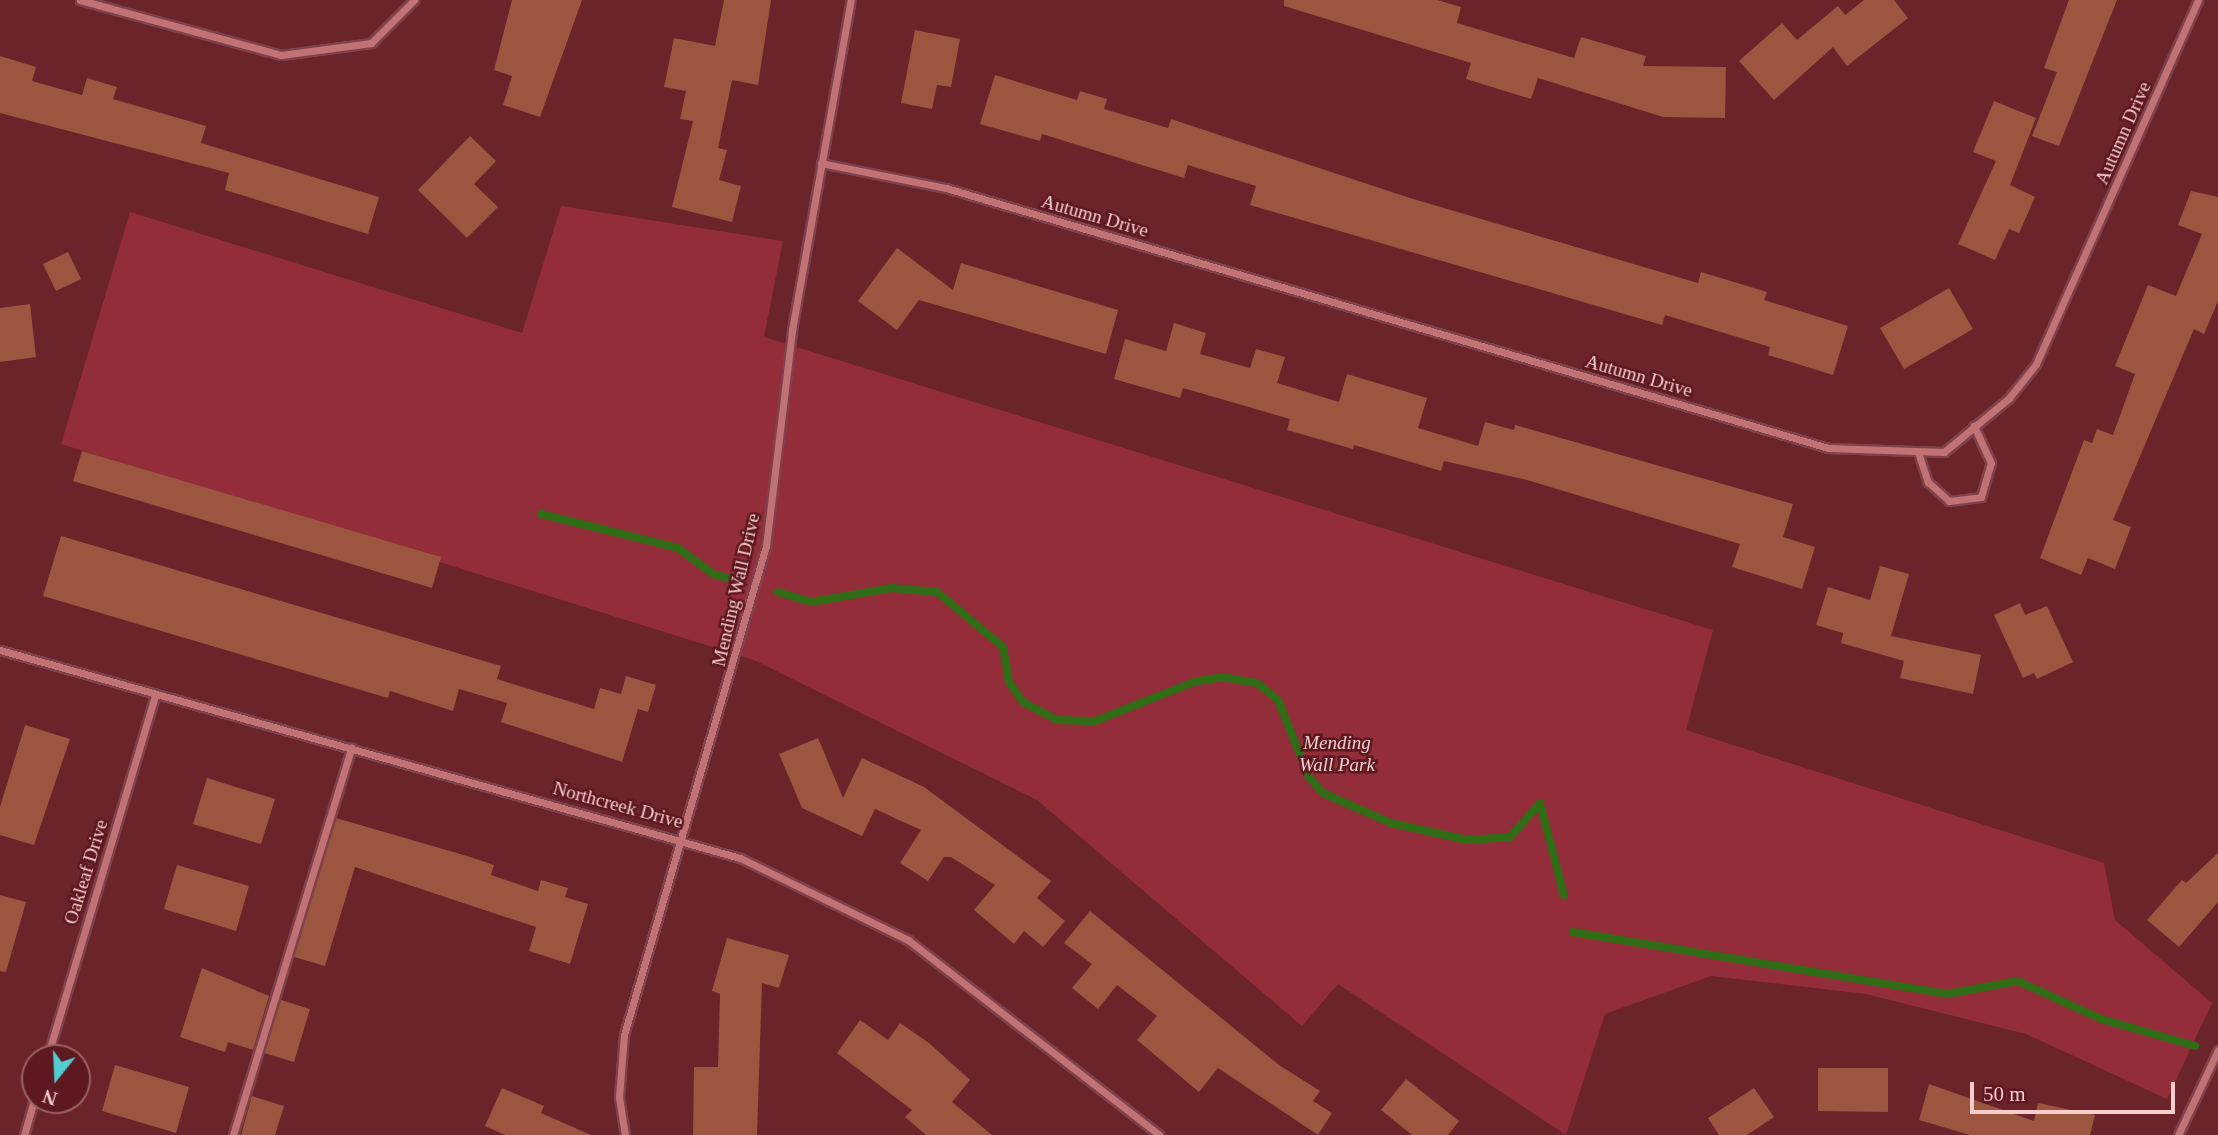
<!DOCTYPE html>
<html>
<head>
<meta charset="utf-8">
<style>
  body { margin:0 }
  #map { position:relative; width:2218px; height:1135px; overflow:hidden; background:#6a242a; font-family:Georgia,serif }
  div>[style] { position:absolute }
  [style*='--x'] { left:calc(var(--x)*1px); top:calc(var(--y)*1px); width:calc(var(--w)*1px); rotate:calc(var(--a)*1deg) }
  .green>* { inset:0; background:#932d39 }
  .stream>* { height:8px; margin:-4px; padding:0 4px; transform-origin:4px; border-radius:4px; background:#306c16 }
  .building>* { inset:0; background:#9c553f }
  .roads { filter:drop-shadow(2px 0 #7f414a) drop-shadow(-2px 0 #7f414a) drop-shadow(0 2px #7f414a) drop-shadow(0 -2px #7f414a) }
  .street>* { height:7px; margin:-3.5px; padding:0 3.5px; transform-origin:3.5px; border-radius:3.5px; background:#c17275 }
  span { translate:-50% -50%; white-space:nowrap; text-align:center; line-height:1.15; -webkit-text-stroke:5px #5d1820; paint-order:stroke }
  .street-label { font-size:19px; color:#f8cccc }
  .park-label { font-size:19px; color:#f2cfcf; font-style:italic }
  .north { position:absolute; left:21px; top:1044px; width:70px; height:70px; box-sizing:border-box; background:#5d1820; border:2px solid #9b6065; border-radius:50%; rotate:198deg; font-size:19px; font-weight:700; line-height:28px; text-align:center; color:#f8cccc }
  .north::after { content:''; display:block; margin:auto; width:24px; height:32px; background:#52ccd0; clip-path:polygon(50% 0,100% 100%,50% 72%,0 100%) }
  .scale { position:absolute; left:1970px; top:1082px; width:205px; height:32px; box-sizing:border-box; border:4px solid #f8cccc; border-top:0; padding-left:9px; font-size:21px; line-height:24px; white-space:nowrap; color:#f8cccc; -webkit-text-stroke:5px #5d1820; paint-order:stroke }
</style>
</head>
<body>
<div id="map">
  <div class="green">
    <i style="clip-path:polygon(561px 206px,783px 241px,764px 337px,1713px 630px,1686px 730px,2104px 863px,2115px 920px,2212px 1003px,2167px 1099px,2026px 1034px,1866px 994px,1711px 976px,1605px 1014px,1566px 1135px,1338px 984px,1302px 1026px,1037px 800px,754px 660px,61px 444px,130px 212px,522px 333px)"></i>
  </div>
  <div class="stream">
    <i style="--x:541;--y:514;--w:141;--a:13.9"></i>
    <i style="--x:678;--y:548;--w:44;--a:36.6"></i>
    <i style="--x:713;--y:574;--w:23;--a:15"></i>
    <i style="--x:778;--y:592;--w:34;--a:17"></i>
    <i style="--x:811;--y:602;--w:81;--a:-9.9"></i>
    <i style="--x:891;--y:588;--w:46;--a:5"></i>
    <i style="--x:937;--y:592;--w:86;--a:39.8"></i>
    <i style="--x:1003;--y:647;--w:36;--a:80"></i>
    <i style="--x:1009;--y:682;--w:24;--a:55"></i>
    <i style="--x:1023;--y:702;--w:38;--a:28"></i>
    <i style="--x:1057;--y:720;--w:38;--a:2"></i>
    <i style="--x:1095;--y:721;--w:106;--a:-21.5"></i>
    <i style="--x:1194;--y:682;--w:28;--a:-10"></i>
    <i style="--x:1222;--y:677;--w:36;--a:10"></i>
    <i style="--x:1257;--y:683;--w:27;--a:39"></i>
    <i style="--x:1278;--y:700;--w:83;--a:68.1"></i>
    <i style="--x:1309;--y:777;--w:21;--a:49"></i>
    <i style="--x:1323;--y:793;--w:74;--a:23.8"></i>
    <i style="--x:1391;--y:823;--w:78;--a:12.6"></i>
    <i style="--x:1467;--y:840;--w:43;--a:-4"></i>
    <i style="--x:1510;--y:837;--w:45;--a:-48.6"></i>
    <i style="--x:1540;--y:803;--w:95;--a:75.4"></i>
    <i style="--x:1573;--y:932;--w:379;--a:9.4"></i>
    <i style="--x:1947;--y:994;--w:72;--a:-10.4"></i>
    <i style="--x:2018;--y:981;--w:91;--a:24.6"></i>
    <i style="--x:2101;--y:1019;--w:98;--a:16"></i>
  </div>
  <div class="building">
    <i style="clip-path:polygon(512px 0,582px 0,540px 117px,503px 105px,512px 76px,494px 70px)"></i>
    <i style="clip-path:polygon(724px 0,771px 0,758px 85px,732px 80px,718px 148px,727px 150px,719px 180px,741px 186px,732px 222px,672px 207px,693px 121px,680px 119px,686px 91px,664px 87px,674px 38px,715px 46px)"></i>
    <i style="clip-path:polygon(1284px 0,1437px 0,1461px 7px,1457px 23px,1574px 58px,1581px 37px,1646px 56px,1643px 66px,1726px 67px,1725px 118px,1663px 117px,1538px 78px,1531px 99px,1466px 79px,1471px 63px,1284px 6px)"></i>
    <i style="clip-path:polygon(1864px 0,1894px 0,1908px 18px,1847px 66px,1833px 47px,1774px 100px,1739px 61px,1782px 23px,1797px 40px,1838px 6px,1845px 15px)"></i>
    <i style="clip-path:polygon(2069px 0,2117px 0,2059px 146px,2032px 136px,2057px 72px,2044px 68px)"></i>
    <i style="clip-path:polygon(915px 30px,960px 39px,951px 87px,937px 85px,932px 109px,901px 103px)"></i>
    <i style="clip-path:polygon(0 56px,36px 67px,32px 81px,82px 95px,87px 78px,117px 87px,113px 99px,206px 126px,201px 143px,379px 197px,368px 234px,225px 190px,229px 173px,0 113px)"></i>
    <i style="clip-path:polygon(995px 75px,1077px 100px,1080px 91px,1107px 99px,1104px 109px,1168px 128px,1171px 119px,1410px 198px,1698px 283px,1701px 272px,1767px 292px,1764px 300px,1848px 326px,1833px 375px,1768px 355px,1770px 347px,1665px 315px,1662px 325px,1250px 205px,1256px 186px,1188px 165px,1184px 178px,1042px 134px,1040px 141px,980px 124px)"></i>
    <i style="clip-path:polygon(1994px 101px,2036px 118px,2010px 185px,2035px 197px,2019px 233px,2009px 229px,1995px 260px,1958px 244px,1996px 161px,1973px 152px)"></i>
    <i style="clip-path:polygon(470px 136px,496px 161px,474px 184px,498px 207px,467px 238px,418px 190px)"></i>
    <i style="clip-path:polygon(2191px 191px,2218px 197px,2218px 301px,2204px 334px,2194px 329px,2113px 520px,2131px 527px,2115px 569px,2088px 558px,2081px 575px,2040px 558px,2084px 440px,2092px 443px,2097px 429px,2113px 435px,2135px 374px,2115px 366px,2148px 285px,2176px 296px,2202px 234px,2178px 225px)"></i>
    <i style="clip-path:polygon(897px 248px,953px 290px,961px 263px,1118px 310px,1106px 354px,919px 300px,897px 330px,858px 301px)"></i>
    <i style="clip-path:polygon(68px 252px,81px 279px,56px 291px,43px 264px)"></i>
    <i style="clip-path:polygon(1949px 288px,1973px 329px,1904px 369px,1880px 328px)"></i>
    <i style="clip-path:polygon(30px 304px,36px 357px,0 362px,0 308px)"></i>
    <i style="clip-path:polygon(1174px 323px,1206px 333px,1200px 354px,1250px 368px,1256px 349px,1285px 357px,1277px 383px,1339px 402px,1347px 374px,1427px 398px,1418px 428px,1478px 446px,1485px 422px,1514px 430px,1515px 425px,1793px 504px,1783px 537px,1815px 547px,1802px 589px,1732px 567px,1740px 544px,1527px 480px,1444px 461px,1441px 471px,1354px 445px,1353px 449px,1287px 430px,1290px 419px,1183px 388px,1180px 398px,1114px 379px,1125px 339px,1166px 351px)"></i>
    <i style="clip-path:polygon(82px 451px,441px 557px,432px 588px,73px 481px)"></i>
    <i style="clip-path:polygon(61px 536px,501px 666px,497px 679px,594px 709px,600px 688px,621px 694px,626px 676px,656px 685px,648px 712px,638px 709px,622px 762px,501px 722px,507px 703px,459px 689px,453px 711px,390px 691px,388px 698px,43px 596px)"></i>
    <i style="clip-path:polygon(1880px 566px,1909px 574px,1891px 636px,1981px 655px,1973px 694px,1900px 678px,1904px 661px,1841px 643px,1843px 633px,1816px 625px,1828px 587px,1870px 600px)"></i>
    <i style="clip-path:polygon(2020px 603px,2025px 615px,2047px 606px,2073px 662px,2037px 679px,2034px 673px,2023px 678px,1994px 615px)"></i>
    <i style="clip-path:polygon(25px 725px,70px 739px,34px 845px,0 835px,0 807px)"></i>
    <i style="clip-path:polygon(818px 738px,843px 798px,862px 758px,924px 787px,1051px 881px,1037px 898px,1065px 921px,1043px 947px,1024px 931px,1014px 944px,974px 910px,995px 885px,951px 857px,944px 857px,928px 881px,900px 863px,921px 830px,875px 809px,862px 836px,802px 808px,779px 754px)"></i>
    <i style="clip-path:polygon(207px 778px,275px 799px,261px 844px,193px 824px)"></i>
    <i style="clip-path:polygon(336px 818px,467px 856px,494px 865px,491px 875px,538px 891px,541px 880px,568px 888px,565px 897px,588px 904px,570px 964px,529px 951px,536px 927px,355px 867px,325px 966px,294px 957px)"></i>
    <i style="clip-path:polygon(2218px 853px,2218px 902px,2179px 947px,2147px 920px,2182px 880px,2186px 883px)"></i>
    <i style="clip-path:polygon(177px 865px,249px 886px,236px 931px,164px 909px)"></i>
    <i style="clip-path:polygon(0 895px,26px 902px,6px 972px,0 971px)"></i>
    <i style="clip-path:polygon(1090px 911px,1279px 1065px,1320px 1091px,1313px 1101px,1332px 1113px,1318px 1135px,1218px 1068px,1199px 1092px,1137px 1040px,1157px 1016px,1117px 985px,1098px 1009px,1072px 988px,1092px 964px,1064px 943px)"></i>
    <i style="clip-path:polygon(727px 938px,789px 955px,779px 988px,762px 983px,757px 1135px,693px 1135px,694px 1067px,718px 1067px,720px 994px,712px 991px)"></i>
    <i style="clip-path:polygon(202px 968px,269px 996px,253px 1050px,228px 1042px,225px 1052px,180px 1037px)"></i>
    <i style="clip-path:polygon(281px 1000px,310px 1009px,294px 1062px,264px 1053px)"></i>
    <i style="clip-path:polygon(860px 1020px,888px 1040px,900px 1023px,929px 1043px,970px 1080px,952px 1102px,992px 1135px,926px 1135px,905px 1117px,912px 1110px,837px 1053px)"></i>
    <i style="clip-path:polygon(115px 1065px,189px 1087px,176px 1133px,102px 1111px)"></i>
    <i style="clip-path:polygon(1818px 1068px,1888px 1068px,1888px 1112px,1818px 1111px)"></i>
    <i style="clip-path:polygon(1406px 1079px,1459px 1121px,1448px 1135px,1412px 1135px,1381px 1110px)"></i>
    <i style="clip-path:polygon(1929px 1084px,2034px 1121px,2038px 1103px,2095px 1115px,2090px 1135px,1970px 1135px,1919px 1120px)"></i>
    <i style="clip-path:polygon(502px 1088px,544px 1106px,541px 1113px,591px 1135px,505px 1135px,485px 1126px)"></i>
    <i style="clip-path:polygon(1754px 1088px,1774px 1117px,1747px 1135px,1719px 1135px,1708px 1118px)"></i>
    <i style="clip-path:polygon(252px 1096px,284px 1106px,275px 1135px,241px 1135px)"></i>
  </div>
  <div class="roads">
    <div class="street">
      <i style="--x:80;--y:0;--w:208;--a:15.3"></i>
      <i style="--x:281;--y:55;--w:91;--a:-7.6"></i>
      <i style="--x:371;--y:43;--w:61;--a:-45"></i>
      <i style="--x:821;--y:163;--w:127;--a:11.3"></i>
      <i style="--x:946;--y:188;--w:920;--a:16.42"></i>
      <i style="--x:1828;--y:448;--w:116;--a:2"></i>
      <i style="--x:1944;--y:452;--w:85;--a:-39.7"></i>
      <i style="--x:2009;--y:398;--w:43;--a:-51.5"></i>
      <i style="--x:2036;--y:364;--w:398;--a:-66"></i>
      <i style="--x:1918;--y:452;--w:32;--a:72"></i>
      <i style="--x:1928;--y:482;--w:28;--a:42"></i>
      <i style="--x:1949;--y:501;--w:32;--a:-7"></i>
      <i style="--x:1981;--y:497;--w:35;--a:-74"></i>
      <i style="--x:1991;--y:463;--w:41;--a:-114.7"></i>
      <i style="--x:0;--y:650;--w:769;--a:15.7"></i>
      <i style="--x:740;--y:858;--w:187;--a:26"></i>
      <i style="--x:908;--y:940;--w:318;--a:37.8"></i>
      <i style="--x:47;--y:1058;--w:379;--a:-73.4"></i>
      <i style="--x:24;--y:1135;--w:40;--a:-74"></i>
      <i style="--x:233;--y:1135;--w:405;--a:-73"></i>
      <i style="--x:625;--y:1135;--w:38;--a:-99"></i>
      <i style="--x:619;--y:1097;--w:62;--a:-85.4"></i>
      <i style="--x:624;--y:1035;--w:509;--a:-73.81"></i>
      <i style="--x:766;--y:546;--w:218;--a:-83.1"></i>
      <i style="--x:792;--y:330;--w:335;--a:-79.9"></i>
      <i style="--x:2178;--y:1135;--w:94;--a:-64.8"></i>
    </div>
  </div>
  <div class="street-label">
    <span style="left:2123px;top:133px;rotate:-66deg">Autumn Drive</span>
    <span style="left:1095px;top:216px;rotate:16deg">Autumn Drive</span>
    <span style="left:1639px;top:376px;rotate:16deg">Autumn Drive</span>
    <span style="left:736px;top:590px;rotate:-77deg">Mending Wall Drive</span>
    <span style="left:618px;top:805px;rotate:15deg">Northcreek Drive</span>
    <span style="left:86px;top:872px;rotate:-73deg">Oakleaf Drive</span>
  </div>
  <div class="park-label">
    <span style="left:1337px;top:754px">Mending<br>Wall Park</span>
  </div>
  <div class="north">N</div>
  <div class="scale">50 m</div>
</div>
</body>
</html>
